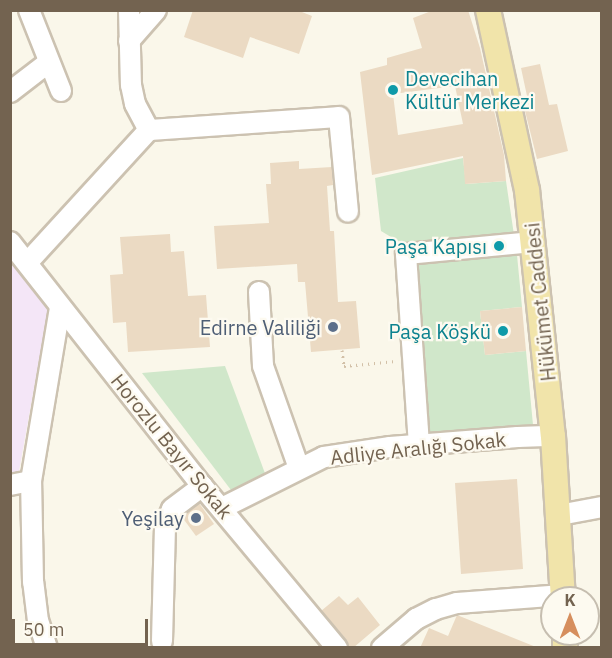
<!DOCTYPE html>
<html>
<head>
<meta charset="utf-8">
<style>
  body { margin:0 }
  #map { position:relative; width:612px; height:658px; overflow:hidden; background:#faf7ea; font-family:"IBM Plex Sans",sans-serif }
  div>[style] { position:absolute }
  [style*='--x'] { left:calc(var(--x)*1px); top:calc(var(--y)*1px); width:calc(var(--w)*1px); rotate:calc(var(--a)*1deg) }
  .education>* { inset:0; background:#f4e6f7 }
  .green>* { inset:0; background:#d0e7ca }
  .building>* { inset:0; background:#ebdac3 }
  .path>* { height:3px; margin-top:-1.5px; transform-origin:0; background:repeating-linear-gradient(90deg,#d2c0a7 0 1.5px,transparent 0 6px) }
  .roads { filter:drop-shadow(2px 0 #ccc2b1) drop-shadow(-2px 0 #ccc2b1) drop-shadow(0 2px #ccc2b1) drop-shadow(0 -2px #ccc2b1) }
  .minor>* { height:20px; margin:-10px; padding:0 10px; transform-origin:10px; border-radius:10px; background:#fff }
  .major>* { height:24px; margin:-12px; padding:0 12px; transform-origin:12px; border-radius:12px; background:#f1e4aa }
  .dots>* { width:16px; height:16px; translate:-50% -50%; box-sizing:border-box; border:3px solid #fdfaf0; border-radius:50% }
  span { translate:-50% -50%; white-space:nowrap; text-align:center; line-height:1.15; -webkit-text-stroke:4.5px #fdfaf0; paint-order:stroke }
  .culture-label { font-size:20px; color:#0d838f }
  .left { translate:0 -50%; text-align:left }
  .right { translate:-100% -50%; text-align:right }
  .street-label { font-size:20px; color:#736350 }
  .service-label { font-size:20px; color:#4e5e75 }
  .frame { position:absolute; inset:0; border:12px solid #736350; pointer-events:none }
  .north { position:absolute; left:540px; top:586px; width:60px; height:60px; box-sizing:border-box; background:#fdfaf0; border:2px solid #c6beb0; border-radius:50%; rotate:0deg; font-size:16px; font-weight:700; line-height:24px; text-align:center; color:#736350 }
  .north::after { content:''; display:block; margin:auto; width:21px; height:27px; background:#d68e5d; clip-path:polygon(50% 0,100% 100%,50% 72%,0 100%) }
  .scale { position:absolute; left:12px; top:619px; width:136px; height:27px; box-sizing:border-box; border:3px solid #736350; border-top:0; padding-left:8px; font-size:18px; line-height:21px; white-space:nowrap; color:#736350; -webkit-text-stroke:4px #fdfaf0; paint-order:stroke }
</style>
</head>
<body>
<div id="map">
  <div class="education">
    <i style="clip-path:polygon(10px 261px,49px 306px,19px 471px,11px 473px)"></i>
  </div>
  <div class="green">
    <i style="clip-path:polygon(463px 158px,466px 184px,506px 181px,514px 235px,401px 243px,381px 231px,375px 178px)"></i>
    <i style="clip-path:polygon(517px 255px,522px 307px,480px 311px,485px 355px,526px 351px,533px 425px,427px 434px,413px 264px)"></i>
    <i style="clip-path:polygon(225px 366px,266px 476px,231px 490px,142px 373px)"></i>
  </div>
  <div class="building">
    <i style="clip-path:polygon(193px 10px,297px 10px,312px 16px,299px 54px,250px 37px,243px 58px,184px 37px)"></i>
    <i style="clip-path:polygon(evenodd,434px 10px,468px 10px,480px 48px,504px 155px,506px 181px,465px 184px,463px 156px,372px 175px,360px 72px,387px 65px,387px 58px,422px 48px,413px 18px,434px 10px,455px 86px,463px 124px,398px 135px,393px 94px,455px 86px)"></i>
    <i style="clip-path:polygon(540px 64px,549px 105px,557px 104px,568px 151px,537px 159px,525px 111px,530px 110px,521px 68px)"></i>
    <i style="clip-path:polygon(299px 161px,299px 169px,332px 167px,333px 185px,327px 186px,330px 231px,334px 231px,338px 302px,356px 301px,360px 348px,311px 352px,305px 282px,298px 282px,297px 264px,217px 269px,214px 226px,269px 223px,266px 184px,271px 184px,270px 163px)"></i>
    <i style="clip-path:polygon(170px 234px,171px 252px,184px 251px,188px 296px,206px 295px,210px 347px,128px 352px,126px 322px,113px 323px,110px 275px,123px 274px,120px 237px)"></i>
    <i style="clip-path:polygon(522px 307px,526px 351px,485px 355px,480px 311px)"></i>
    <i style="clip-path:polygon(517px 479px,523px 569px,461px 574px,455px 483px)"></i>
    <i style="clip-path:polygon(199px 503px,214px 524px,196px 536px,182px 517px)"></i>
    <i style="clip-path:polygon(339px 596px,348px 605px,358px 597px,380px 625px,353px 648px,349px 648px,346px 640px,321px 611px)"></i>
    <i style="clip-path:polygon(457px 615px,536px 647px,536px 648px,420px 648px,429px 628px,448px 636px)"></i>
  </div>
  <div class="path">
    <i style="--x:342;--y:350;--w:16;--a:83"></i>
    <i style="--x:344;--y:366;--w:52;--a:-5.5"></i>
  </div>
  <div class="roads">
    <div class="minor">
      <i style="--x:29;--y:10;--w:87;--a:68.4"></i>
      <i style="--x:129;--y:10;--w:75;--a:88.5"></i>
      <i style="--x:131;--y:85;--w:19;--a:78"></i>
      <i style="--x:135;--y:104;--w:30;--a:62"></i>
      <i style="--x:129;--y:41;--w:41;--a:-48.9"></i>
      <i style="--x:10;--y:92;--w:49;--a:-37.6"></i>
      <i style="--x:10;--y:242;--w:310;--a:51.8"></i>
      <i style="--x:202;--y:486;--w:211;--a:50.2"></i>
      <i style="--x:27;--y:263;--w:180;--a:-47.5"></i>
      <i style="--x:149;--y:130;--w:190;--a:-3.9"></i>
      <i style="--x:339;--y:117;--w:95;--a:84.6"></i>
      <i style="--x:259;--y:292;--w:74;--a:86.9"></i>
      <i style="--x:263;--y:366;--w:108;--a:70.6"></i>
      <i style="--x:419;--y:445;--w:191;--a:-93.9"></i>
      <i style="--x:406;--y:254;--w:128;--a:-5.4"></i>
      <i style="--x:10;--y:485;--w:21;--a:-11"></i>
      <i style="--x:222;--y:508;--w:114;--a:-26.6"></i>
      <i style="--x:324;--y:457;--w:67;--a:-8.6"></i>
      <i style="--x:390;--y:447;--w:128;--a:-4.5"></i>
      <i style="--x:518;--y:437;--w:35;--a:-2"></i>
      <i style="--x:559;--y:515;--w:44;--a:-10.5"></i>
      <i style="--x:162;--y:641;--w:116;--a:-88.5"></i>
      <i style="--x:165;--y:525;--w:17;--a:-66"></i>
      <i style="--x:172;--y:509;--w:38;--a:-37"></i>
      <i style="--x:47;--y:648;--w:28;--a:-108"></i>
      <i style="--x:38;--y:621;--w:39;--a:-97"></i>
      <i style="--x:33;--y:582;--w:101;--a:-91.1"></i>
      <i style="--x:31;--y:481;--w:176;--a:-80.5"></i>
      <i style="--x:382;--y:648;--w:45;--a:-40.5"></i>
      <i style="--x:416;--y:619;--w:22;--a:-27"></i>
      <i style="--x:436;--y:609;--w:22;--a:-16"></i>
      <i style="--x:457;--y:603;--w:106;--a:-4.3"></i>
    </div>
    <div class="major">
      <i style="--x:488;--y:10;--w:184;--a:77.8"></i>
      <i style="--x:527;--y:190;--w:247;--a:84"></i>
      <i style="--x:553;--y:436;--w:162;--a:86.5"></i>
      <i style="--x:565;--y:634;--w:14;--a:90"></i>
    </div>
  </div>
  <div class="dots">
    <i style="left:393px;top:90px;background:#0f9aa8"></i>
    <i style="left:499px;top:246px;background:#0f9aa8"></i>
    <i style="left:333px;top:327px;background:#5c6f8a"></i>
    <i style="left:503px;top:331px;background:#0f9aa8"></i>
    <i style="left:196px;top:518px;background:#5c6f8a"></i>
  </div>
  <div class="culture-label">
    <span class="left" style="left:405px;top:90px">Devecihan<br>Kültür Merkezi</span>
    <span class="right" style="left:487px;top:246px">Paşa Kapısı</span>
    <span class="right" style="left:491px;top:331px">Paşa Köşkü</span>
  </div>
  <div class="street-label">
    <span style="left:540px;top:302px;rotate:-96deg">Hükümet Caddesi</span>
    <span style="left:172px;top:446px;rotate:51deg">Horozlu Bayır Sokak</span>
    <span style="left:418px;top:448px;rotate:-6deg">Adliye Aralığı Sokak</span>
  </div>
  <div class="service-label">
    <span class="right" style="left:321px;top:327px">Edirne Valiliği</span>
    <span class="right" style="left:184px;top:518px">Yeşilay</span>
  </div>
  <div class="frame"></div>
  <div class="north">K</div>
  <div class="scale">50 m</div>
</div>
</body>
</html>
